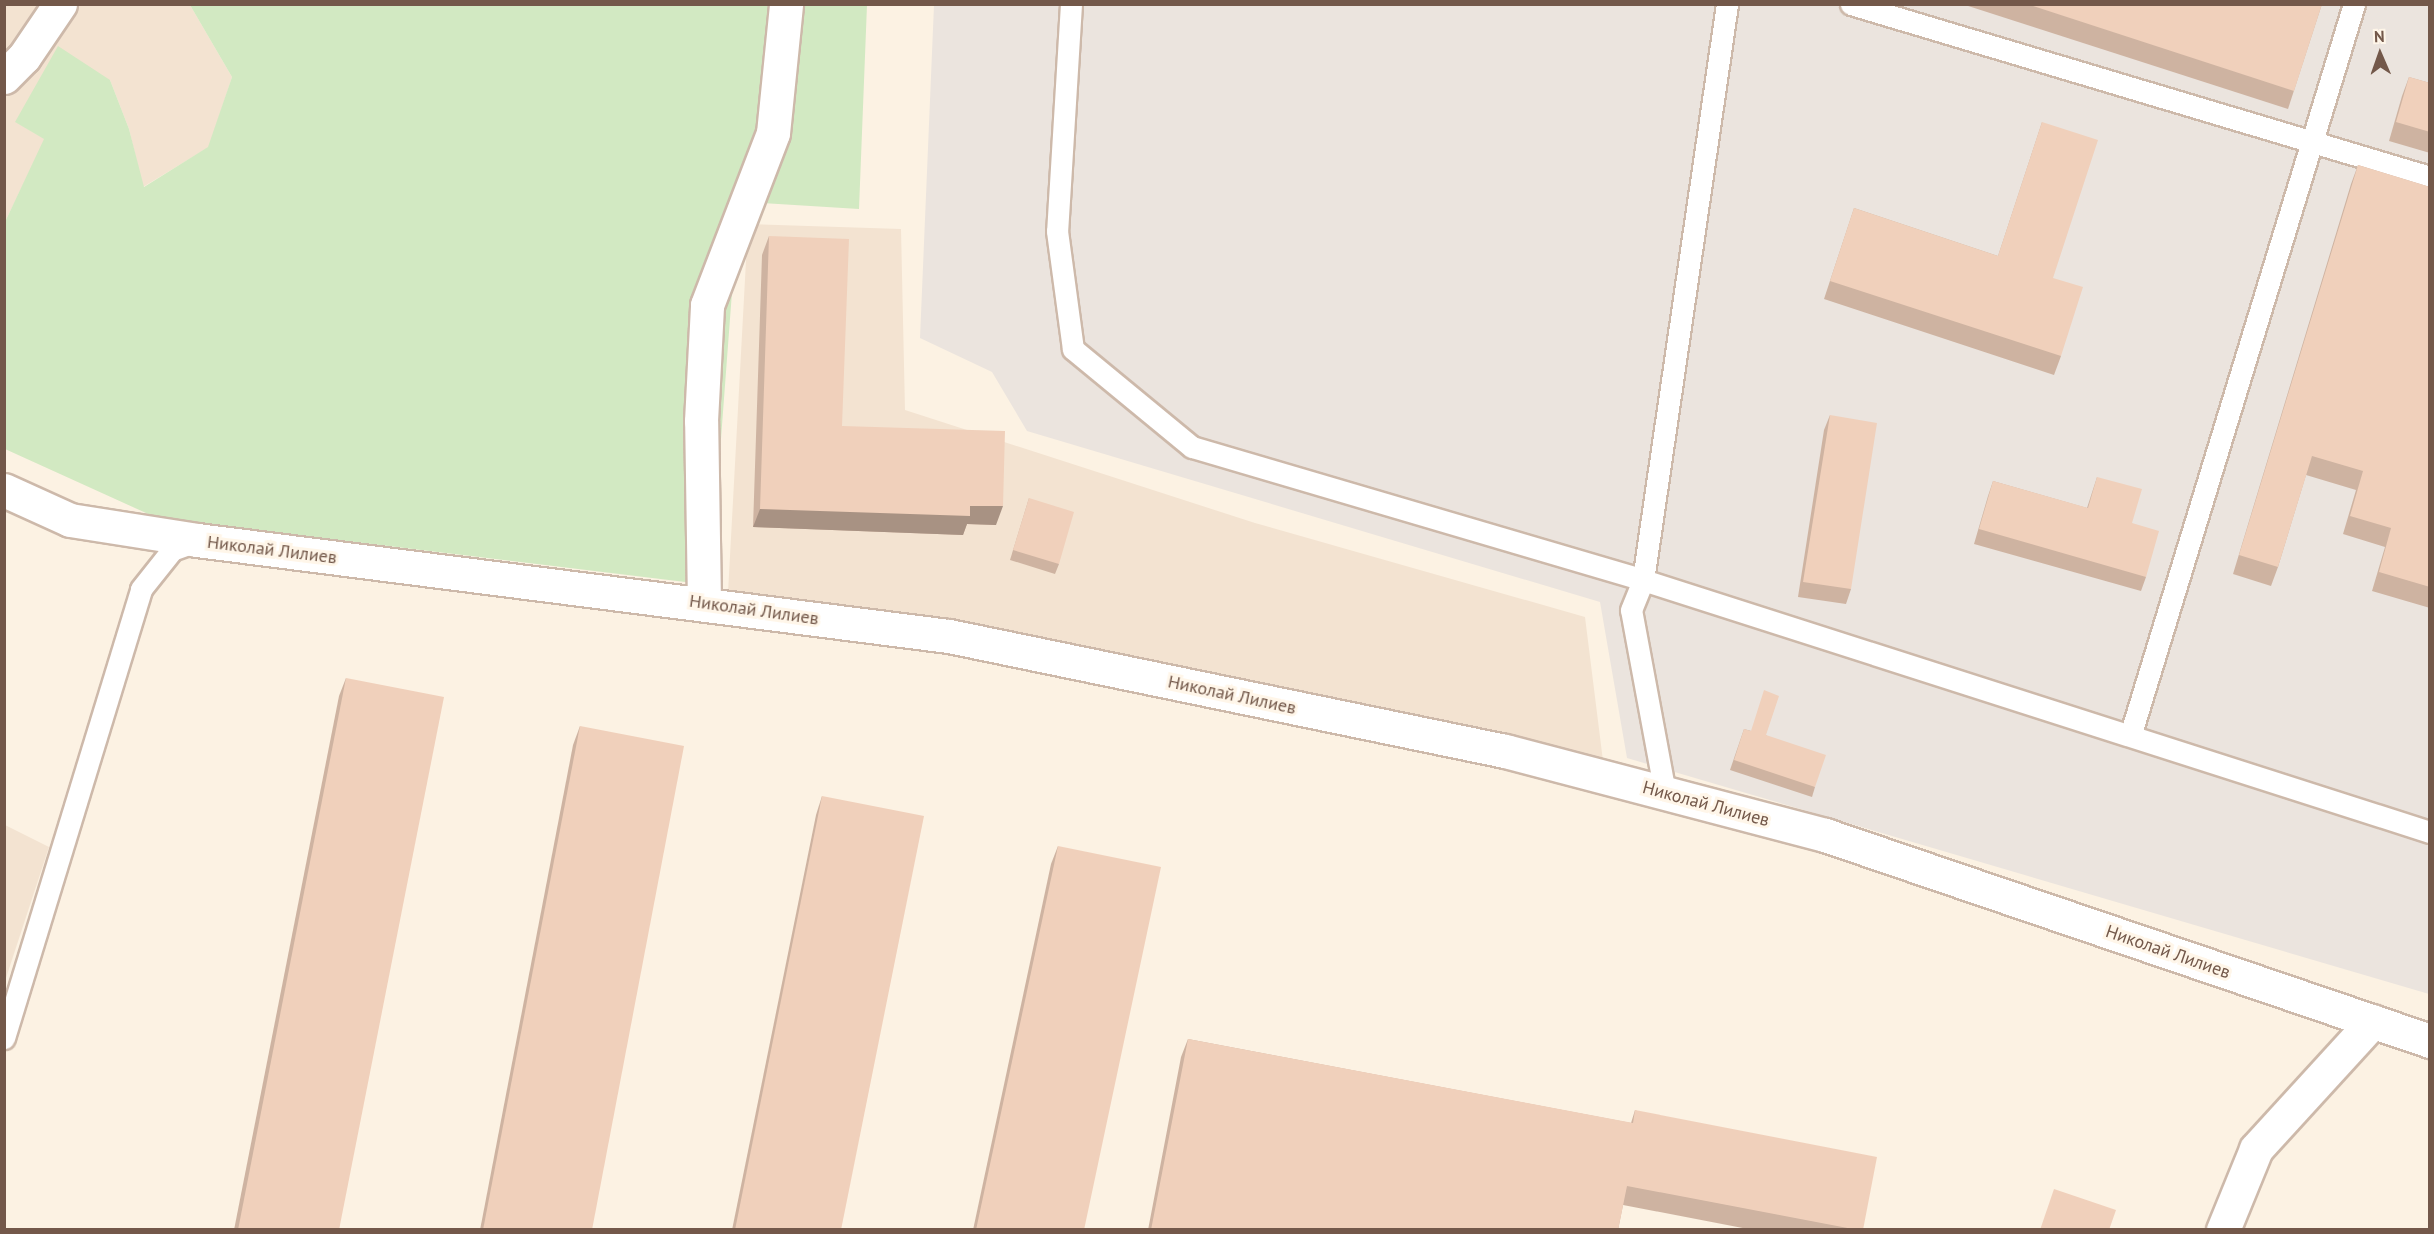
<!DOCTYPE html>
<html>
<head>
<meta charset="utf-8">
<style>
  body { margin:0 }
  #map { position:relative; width:2434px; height:1234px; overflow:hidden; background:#fcf2e3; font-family:"PT Sans",sans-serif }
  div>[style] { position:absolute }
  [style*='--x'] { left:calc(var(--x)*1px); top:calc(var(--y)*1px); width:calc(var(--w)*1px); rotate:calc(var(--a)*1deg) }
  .residential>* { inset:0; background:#f3e3d1 }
  .industrial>* { inset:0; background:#ebe4de }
  .green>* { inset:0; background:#d2e9c2 }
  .path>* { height:4px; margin-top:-2px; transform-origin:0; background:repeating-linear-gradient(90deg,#d5b39e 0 1.5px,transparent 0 6px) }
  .roads { filter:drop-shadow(2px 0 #cdb9aa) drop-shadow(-2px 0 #cdb9aa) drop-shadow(0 2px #cdb9aa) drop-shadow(0 -2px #cdb9aa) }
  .lane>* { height:21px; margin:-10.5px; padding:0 10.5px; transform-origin:10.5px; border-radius:10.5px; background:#fff }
  .street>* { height:33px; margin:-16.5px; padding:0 16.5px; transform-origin:16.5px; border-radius:16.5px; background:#fff }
  .wall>* { inset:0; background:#ceb3a1 }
  .shaded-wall>* { inset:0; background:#a89283 }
  .building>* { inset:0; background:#f0d0bb }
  span { translate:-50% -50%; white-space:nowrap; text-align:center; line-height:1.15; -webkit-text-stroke:6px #fff6e9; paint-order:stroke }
  .street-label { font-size:18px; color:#73584a }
  .frame { position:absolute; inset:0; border:6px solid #73584a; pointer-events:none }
  .north { position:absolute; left:2350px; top:24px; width:60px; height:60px; -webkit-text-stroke:4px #fff6e9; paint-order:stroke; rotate:358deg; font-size:16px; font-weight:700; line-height:24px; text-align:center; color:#73584a }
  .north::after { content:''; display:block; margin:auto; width:21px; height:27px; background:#73584a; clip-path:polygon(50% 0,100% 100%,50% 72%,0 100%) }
</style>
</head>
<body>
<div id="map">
  <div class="residential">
    <i style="clip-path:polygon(5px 5px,190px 5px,232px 77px,209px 147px,143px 187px,129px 129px,110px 80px,16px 122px,45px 139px,5px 222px)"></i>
    <i style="clip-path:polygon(748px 224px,901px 229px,905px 410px,1255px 523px,1585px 617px,1603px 761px,922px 615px,728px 593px)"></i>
    <i style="clip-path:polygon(5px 825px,49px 847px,5px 981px)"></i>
  </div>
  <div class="industrial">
    <i style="clip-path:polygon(934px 5px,2429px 5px,2429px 994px,1627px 758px,1600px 602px,1027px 431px,992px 372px,920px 338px)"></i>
  </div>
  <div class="green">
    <i style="clip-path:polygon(190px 5px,867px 5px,859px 209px,762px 203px,736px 239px,710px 585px,157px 518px,5px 449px,5px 222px,44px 139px,15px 122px,58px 46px,110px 80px,129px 129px,144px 187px,208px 147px,232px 77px)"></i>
  </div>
  <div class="path">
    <i style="--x:2429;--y:1230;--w:1;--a:-45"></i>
  </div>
  <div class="roads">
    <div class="lane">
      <i style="--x:1071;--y:4;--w:227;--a:93.5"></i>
      <i style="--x:1057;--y:231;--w:119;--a:82.3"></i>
      <i style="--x:1073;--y:349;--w:154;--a:39.5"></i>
      <i style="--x:1192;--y:447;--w:470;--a:16.4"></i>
      <i style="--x:1643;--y:580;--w:826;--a:17.76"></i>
      <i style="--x:1851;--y:4;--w:604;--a:16.64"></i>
      <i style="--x:2131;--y:733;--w:762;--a:-72.99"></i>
      <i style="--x:1665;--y:793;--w:186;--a:-100.5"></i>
      <i style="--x:1631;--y:610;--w:32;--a:-68"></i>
      <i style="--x:1643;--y:580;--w:582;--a:-81.7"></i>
      <i style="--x:4;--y:1038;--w:469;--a:-73"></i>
      <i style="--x:141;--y:589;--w:50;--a:-51.5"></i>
      <i style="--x:172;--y:550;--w:23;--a:-20"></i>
    </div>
    <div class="street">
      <i style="--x:4;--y:77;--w:28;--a:-45"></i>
      <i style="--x:24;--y:57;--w:64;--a:-55.8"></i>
      <i style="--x:4;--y:490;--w:72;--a:24.4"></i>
      <i style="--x:70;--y:520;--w:129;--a:8.9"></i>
      <i style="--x:197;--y:540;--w:758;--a:7.28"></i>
      <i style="--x:949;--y:636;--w:568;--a:11.69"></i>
      <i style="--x:1505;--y:751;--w:331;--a:14.7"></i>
      <i style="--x:1825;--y:835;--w:639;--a:18.8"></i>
      <i style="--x:704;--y:603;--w:182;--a:-90.9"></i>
      <i style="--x:701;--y:421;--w:116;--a:-87"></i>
      <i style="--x:707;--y:305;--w:184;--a:-69"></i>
      <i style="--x:773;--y:133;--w:130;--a:-84.2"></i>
      <i style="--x:2223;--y:1230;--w:87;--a:-67.8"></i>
      <i style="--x:2256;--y:1149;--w:173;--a:-47.6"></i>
    </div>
  </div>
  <div class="wall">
    <i style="clip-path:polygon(1962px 4px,2322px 4px,2288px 109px)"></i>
    <i style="clip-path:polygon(2409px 77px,2430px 83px,2430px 153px,2389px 141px,2402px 96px)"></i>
    <i style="clip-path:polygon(2042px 122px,2053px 278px,2061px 356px,2054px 375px,1824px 299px,1854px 208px,1998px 256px)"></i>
    <i style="clip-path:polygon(2358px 165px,2430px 187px,2430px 608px,2372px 591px,2385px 547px,2343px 534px,2356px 490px,2306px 475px,2278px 567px,2271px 586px,2233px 574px,2351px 184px)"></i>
    <i style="clip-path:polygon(769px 236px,842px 426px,996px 525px,967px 524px,963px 535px,753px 527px,762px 255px)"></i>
    <i style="clip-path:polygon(1830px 415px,1851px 589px,1846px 604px,1798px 597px,1824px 430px)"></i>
    <i style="clip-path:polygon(2097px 477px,2132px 523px,2146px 577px,2141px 591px,1974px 544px,1988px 496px,1993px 481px,2087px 508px)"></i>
    <i style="clip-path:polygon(1029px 498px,1059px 564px,1055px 574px,1010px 560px)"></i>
    <i style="clip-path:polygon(346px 678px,339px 1230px,234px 1230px,339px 696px)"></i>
    <i style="clip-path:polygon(580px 726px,592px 1230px,480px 1230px,573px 745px)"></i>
    <i style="clip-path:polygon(1744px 729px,1766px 735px,1815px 787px,1812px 797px,1730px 770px)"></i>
    <i style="clip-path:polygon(822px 796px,841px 1230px,732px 1230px,816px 815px)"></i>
    <i style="clip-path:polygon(1058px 846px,1084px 1230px,973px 1230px,1051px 864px)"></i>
    <i style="clip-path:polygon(1188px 1039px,1631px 1123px,1635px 1110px,1863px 1230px,1753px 1230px,1623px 1205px,1618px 1230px,1148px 1230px,1181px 1057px)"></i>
  </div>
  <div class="shaded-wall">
    <i style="clip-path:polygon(970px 506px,1003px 506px,996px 525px,967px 524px,963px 535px,753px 527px,760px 509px)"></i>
  </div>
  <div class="building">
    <i style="clip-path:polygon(2027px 4px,2322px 4px,2294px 91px)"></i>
    <i style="clip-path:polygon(2409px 77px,2430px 83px,2430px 132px,2396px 122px)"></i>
    <i style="clip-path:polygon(2042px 122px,2098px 140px,2053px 278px,2083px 287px,2061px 356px,1830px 281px,1854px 208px,1998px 256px)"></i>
    <i style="clip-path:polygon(2358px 165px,2430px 187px,2430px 587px,2379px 572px,2391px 528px,2350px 516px,2363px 471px,2312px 456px,2278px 567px,2239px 555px)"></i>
    <i style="clip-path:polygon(769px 236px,849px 239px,842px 426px,1005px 431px,1003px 506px,970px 506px,970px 516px,760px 509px)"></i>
    <i style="clip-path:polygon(1830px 415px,1877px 423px,1851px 589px,1803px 582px)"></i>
    <i style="clip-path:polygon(2097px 477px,2142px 489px,2132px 523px,2159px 531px,2146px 577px,1979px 529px,1993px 481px,2088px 508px)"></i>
    <i style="clip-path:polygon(1029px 498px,1074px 512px,1059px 564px,1013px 550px)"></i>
    <i style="clip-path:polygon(346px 678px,444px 697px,339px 1230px,238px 1230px)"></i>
    <i style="clip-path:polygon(1764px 690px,1779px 696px,1766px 735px,1826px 755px,1815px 787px,1734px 760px,1744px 729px,1751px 731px)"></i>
    <i style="clip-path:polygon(580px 726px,684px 746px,592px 1230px,483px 1230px)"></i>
    <i style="clip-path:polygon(822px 796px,924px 816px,841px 1230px,735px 1230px)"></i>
    <i style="clip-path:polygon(1058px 846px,1161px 867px,1084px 1230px,976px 1230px)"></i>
    <i style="clip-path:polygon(1188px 1039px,1633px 1123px,1635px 1110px,1877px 1157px,1863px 1230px,1858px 1230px,1627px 1186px,1618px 1230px,1151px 1230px)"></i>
    <i style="clip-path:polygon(2054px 1189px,2116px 1210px,2109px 1230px,2040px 1230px)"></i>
  </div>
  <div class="street-label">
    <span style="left:272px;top:550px;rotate:7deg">Николай Лилиев</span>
    <span style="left:754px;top:610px;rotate:8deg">Николай Лилиев</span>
    <span style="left:1232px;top:695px;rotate:12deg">Николай Лилиев</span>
    <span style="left:1706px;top:804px;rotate:15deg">Николай Лилиев</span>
    <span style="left:2168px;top:952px;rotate:19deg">Николай Лилиев</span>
  </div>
  <div class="frame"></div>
  <div class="north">N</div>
</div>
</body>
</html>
